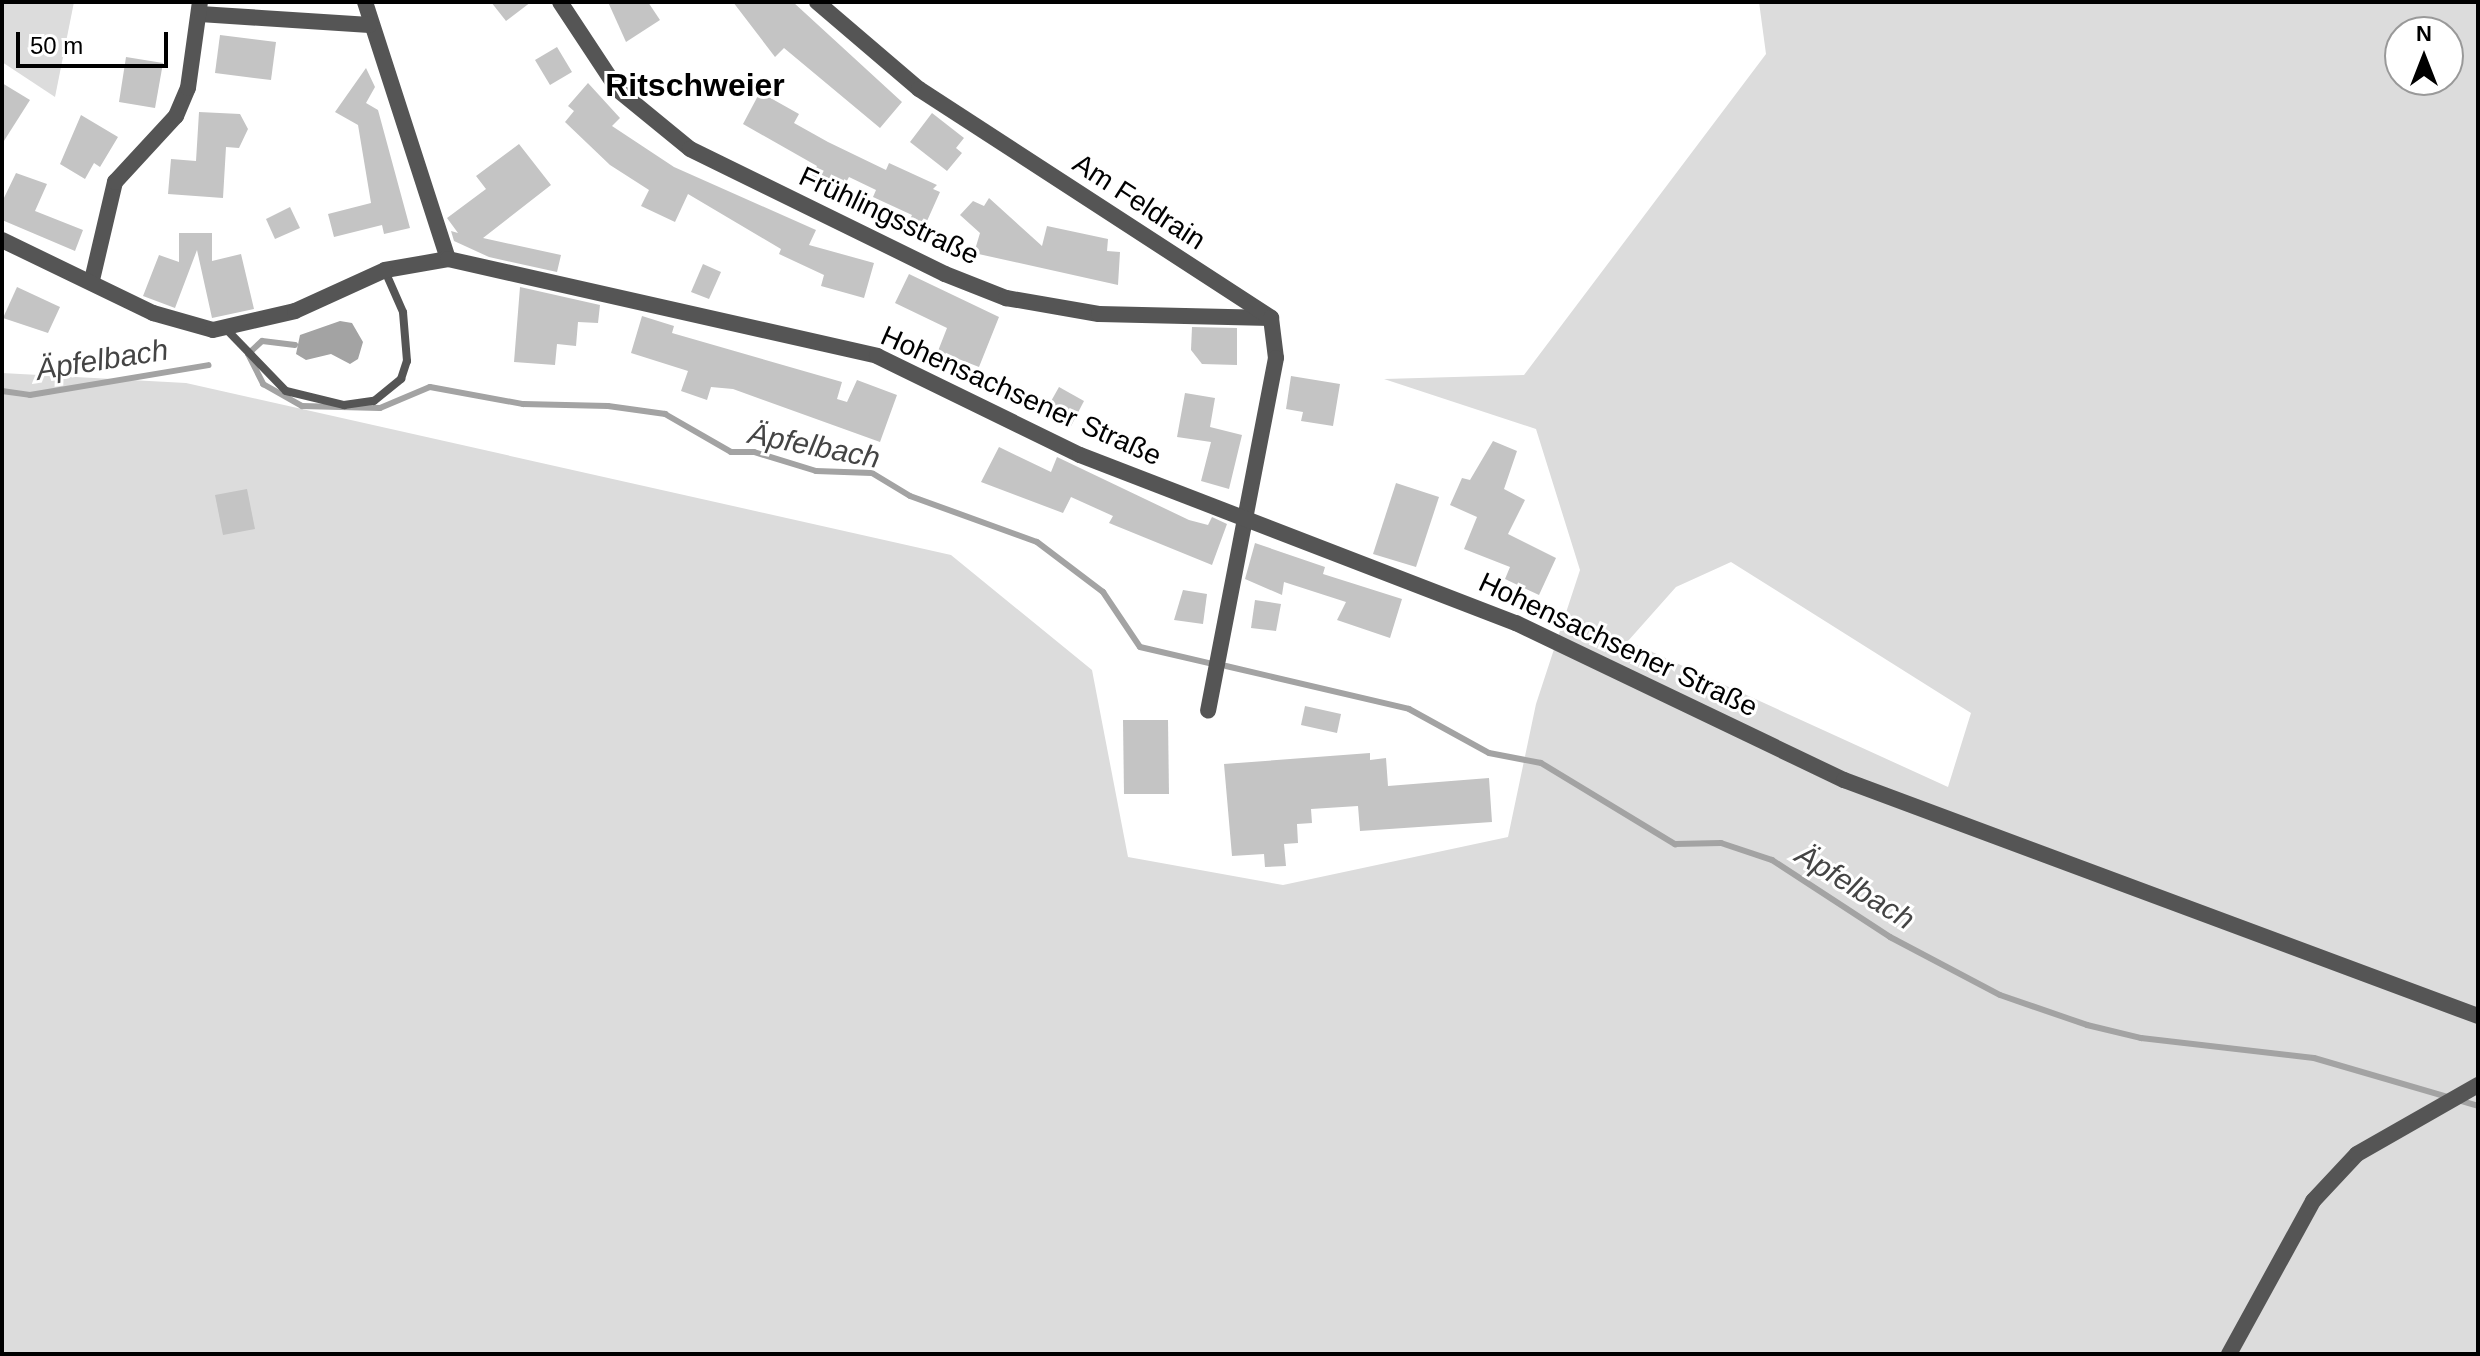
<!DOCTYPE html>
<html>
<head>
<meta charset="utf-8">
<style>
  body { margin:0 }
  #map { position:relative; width:2480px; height:1356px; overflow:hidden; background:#fff; font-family:Helvetica,sans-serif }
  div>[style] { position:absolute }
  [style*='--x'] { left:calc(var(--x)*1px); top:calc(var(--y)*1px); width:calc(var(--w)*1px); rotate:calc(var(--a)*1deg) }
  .green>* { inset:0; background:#dcdcdc }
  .water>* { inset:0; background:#a3a3a3 }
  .stream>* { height:6px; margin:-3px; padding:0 3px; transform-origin:3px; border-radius:3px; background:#a3a3a3 }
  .building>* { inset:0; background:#c4c4c4 }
  .service>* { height:8px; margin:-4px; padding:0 4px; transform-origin:4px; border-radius:4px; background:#555 }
  .minor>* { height:16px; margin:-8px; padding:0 8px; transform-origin:8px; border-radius:8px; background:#555 }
  .tertiary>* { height:16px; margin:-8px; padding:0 8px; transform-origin:8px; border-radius:8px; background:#555 }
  span { translate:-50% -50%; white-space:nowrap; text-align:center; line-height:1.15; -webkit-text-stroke:6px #fff; paint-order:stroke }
  .street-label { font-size:28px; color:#000 }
  .water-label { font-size:30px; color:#444; font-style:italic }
  .quarter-label { font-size:32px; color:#000; font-weight:700 }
  .frame { position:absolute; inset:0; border:4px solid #000; pointer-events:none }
  .north { position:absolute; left:2384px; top:16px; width:80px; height:80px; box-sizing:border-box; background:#fff; border:2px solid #999; border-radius:50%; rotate:0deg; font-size:22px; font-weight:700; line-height:32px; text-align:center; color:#000 }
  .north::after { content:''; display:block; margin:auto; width:28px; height:36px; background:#000; clip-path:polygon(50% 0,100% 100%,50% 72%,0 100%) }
  .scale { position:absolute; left:16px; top:32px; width:152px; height:36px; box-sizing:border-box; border:4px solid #000; border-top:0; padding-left:10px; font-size:24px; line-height:28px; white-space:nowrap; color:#000; -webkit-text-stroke:6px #fff; paint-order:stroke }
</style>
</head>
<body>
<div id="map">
  <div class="green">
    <i style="clip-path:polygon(2px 2px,74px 2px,55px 97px,2px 62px)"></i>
    <i style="clip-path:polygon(evenodd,1759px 2px,2478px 2px,2478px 1354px,2px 1354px,2px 373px,186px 383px,951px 555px,1092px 670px,1128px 857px,1283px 885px,1508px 837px,1536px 704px,1580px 570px,1536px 429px,1384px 379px,1524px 375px,1766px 54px,1759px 2px,2400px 32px,2448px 32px,2448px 80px,2400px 80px,2400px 32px,1759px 2px,1731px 562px,1971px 713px,1948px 787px,1628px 641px,1676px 587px,1731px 562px)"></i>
  </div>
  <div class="water">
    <i style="clip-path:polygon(340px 321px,352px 323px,363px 342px,358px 359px,350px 364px,331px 354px,306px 360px,296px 354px,300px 335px)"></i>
  </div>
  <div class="stream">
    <i style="--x:295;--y:345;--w:33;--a:-173"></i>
    <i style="--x:262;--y:341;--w:19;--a:137"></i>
    <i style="--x:248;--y:354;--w:34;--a:63"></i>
    <i style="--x:263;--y:384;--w:45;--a:29.4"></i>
    <i style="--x:302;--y:406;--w:78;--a:1.5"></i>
    <i style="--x:380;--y:408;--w:54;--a:-22.8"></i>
    <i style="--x:430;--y:387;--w:95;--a:10.4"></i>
    <i style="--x:523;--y:404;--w:85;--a:1.3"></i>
    <i style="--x:608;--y:406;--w:58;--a:8"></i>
    <i style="--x:665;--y:414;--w:76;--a:29.9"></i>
    <i style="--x:731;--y:452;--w:23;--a:0"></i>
    <i style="--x:754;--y:452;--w:65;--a:17"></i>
    <i style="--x:816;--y:471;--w:56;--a:2"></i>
    <i style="--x:872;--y:473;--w:44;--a:31.2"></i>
    <i style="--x:910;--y:496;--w:135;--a:19.9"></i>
    <i style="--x:1037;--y:542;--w:83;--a:37.1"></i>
    <i style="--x:1103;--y:592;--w:66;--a:56.1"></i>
    <i style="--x:1140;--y:647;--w:71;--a:13.1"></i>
    <i style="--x:2;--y:391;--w:28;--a:8"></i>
    <i style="--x:30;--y:395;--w:181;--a:-9.5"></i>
    <i style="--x:1226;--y:666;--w:188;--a:13.2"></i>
    <i style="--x:1409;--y:709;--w:91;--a:28.8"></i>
    <i style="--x:1489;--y:753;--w:53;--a:10.9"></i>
    <i style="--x:1541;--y:763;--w:157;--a:31.2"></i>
    <i style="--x:1675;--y:844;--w:46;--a:-1.2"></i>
    <i style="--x:1721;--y:843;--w:54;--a:18.4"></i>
    <i style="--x:1772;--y:860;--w:141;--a:33.1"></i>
    <i style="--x:1890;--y:937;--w:124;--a:27.8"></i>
    <i style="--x:2000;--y:995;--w:92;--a:19"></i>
    <i style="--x:2087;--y:1025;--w:56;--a:13.5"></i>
    <i style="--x:2141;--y:1038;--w:174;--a:6.6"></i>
    <i style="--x:2314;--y:1058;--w:171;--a:16.3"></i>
  </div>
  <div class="building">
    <i style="clip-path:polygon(491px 2px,531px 2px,506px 21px)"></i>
    <i style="clip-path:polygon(608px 2px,648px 2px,660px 20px,626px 42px)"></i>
    <i style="clip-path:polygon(733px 2px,793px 2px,902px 102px,880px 128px,784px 48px,775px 57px)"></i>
    <i style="clip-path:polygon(220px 35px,276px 42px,271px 80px,215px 73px)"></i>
    <i style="clip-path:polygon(557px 47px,572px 72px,550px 85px,535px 60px)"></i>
    <i style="clip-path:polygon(126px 57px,163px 63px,155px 108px,119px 102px)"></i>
    <i style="clip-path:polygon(366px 68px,375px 87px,366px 103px,378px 110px,410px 228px,384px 234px,382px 225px,334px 237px,328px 214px,371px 203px,358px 125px,335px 112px)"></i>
    <i style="clip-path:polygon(2px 83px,30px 100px,2px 144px)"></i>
    <i style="clip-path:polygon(588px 83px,620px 118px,612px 126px,674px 167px,816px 230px,809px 245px,874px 263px,864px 298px,821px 286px,824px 275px,779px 254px,781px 249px,688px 194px,675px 222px,641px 206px,649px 190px,610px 165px,565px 122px,574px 111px,568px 106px)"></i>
    <i style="clip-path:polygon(760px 92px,799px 114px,794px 123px,828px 142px,886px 170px,889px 163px,937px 185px,933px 189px,940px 192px,923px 230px,908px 223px,912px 215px,873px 197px,876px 190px,849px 177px,842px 190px,812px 175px,817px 166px,743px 124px)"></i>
    <i style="clip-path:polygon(199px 112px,240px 114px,248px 129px,239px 148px,226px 147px,223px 198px,168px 194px,171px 159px,196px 161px)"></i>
    <i style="clip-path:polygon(932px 113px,964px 138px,956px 148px,962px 153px,947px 171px,910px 142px)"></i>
    <i style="clip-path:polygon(81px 115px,118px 137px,100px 167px,94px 163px,85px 179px,60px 164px)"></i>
    <i style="clip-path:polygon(519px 144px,551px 185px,483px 238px,561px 255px,557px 272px,489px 257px,454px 241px,451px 231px,458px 233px,447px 218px,486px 189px,476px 176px)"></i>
    <i style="clip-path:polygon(16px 173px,47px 184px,35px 211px,83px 230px,75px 251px,2px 220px,2px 202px)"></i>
    <i style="clip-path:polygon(989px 198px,1042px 246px,1047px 226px,1108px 239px,1107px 251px,1120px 252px,1118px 285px,974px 253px,980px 233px,960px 215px,973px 201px,984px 206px)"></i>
    <i style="clip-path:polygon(290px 207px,300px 228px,275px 239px,266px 219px)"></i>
    <i style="clip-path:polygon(179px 233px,212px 233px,212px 261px,241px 254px,254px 309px,212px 318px,197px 250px,175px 308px,143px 296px,159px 255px,179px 262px)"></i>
    <i style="clip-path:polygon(703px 264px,721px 272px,709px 299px,691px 292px)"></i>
    <i style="clip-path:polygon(909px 274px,999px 317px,979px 367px,938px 351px,947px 328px,895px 303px)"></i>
    <i style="clip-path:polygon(17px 287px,60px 307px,48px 333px,3px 318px)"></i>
    <i style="clip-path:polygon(520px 287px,600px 305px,598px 323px,578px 322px,576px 346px,557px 344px,555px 365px,514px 362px)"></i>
    <i style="clip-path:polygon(642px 316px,674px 326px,672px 333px,842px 382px,837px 399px,847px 402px,857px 380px,897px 395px,880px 442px,733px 389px,711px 387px,707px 400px,681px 391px,688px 371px,631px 353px)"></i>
    <i style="clip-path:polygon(1192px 327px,1237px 328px,1237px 365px,1202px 364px,1191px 350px)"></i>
    <i style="clip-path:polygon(1291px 376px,1340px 384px,1333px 426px,1301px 421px,1303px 412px,1286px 409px)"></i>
    <i style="clip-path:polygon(1059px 387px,1084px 401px,1071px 426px,1045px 412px)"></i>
    <i style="clip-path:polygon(1185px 393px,1215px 398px,1210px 427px,1242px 435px,1229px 489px,1201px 481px,1211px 442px,1177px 437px)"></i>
    <i style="clip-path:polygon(1493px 441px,1517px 451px,1504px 489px,1525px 500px,1508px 534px,1556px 558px,1539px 595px,1505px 579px,1510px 567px,1464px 549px,1477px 517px,1450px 505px,1462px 478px,1470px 480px)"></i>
    <i style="clip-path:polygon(999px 447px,1051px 472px,1057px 457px,1189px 520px,1208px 525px,1212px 517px,1227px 524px,1212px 565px,1109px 523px,1113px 516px,1071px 497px,1063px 513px,981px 482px)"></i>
    <i style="clip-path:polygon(1396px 483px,1439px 497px,1416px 567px,1373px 554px)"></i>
    <i style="clip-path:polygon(247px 489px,255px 529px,223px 535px,215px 495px)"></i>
    <i style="clip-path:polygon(1255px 543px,1325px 567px,1323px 574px,1402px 599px,1390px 638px,1337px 620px,1346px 602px,1284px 582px,1282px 595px,1245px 579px)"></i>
    <i style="clip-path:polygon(1183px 590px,1207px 594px,1203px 624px,1174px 620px)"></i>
    <i style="clip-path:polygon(1255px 600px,1281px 604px,1276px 631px,1251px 628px)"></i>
    <i style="clip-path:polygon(1305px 706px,1341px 714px,1337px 733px,1301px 725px)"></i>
    <i style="clip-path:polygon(1123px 720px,1168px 720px,1169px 794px,1124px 794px)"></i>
    <i style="clip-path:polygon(1370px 753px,1370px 760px,1386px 758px,1388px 786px,1489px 778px,1492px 822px,1360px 831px,1358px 806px,1311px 809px,1312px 823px,1297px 824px,1298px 843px,1284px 844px,1286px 866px,1265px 867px,1264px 854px,1232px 856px,1224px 764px)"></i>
  </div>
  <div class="service">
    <i style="--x:228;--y:331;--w:83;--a:46"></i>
    <i style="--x:286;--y:391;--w:60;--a:13.6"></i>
    <i style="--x:344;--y:405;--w:30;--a:-8"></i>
    <i style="--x:374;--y:401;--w:35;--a:-39"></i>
    <i style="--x:401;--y:379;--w:19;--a:-72"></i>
    <i style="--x:407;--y:361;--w:49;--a:-94.7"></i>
    <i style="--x:403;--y:312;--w:45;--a:-113.7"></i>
  </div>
  <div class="minor">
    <i style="--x:365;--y:2;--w:270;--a:72.1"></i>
    <i style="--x:560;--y:2;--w:105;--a:56.6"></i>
    <i style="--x:618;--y:90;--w:93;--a:39.3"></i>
    <i style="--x:690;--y:149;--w:284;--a:26.1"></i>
    <i style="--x:945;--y:274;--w:66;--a:21.5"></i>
    <i style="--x:1006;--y:298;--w:94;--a:9.8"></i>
    <i style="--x:1099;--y:314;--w:172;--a:1.3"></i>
    <i style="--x:817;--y:2;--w:134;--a:40.5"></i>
    <i style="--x:919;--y:89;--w:420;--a:33"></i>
    <i style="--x:1271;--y:318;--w:40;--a:82.9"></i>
    <i style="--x:1276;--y:358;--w:359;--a:100.9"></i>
    <i style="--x:200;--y:14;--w:170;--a:3.7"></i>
    <i style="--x:385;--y:270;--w:64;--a:-9.9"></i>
    <i style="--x:448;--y:259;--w:440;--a:12.7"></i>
    <i style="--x:877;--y:356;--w:226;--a:26"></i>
    <i style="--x:1080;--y:455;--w:467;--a:21.1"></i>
    <i style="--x:1516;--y:623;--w:364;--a:25.6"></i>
    <i style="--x:1844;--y:780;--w:676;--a:20.42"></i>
    <i style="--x:92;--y:280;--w:101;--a:-76.8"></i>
    <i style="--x:115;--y:182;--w:90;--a:-47.3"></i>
    <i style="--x:176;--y:116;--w:30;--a:-67"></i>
    <i style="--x:188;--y:88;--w:87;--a:-82.1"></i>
    <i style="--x:2229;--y:1354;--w:175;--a:-61.2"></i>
    <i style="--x:2313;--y:1201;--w:64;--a:-46.9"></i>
    <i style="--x:2357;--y:1154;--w:139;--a:-29.7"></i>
  </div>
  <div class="tertiary">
    <i style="--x:2;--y:240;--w:168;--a:25.8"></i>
    <i style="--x:153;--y:313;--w:62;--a:15.8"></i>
    <i style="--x:213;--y:330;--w:84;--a:-13"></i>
    <i style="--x:295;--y:311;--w:99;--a:-24.5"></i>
  </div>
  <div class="street-label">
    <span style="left:1139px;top:202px;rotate:33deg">Am Feldrain</span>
    <span style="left:889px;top:216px;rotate:25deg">Frühlingsstraße</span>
    <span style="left:1021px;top:396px;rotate:24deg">Hohensachsener Straße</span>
    <span style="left:1618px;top:645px;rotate:25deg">Hohensachsener Straße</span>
  </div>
  <div class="water-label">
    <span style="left:102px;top:360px;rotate:-9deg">Äpfelbach</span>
    <span style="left:814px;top:446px;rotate:11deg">Äpfelbach</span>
    <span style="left:1855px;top:887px;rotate:32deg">Äpfelbach</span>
  </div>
  <div class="quarter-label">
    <span style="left:695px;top:85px">Ritschweier</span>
  </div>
  <div class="frame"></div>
  <div class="north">N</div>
  <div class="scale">50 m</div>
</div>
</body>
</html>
